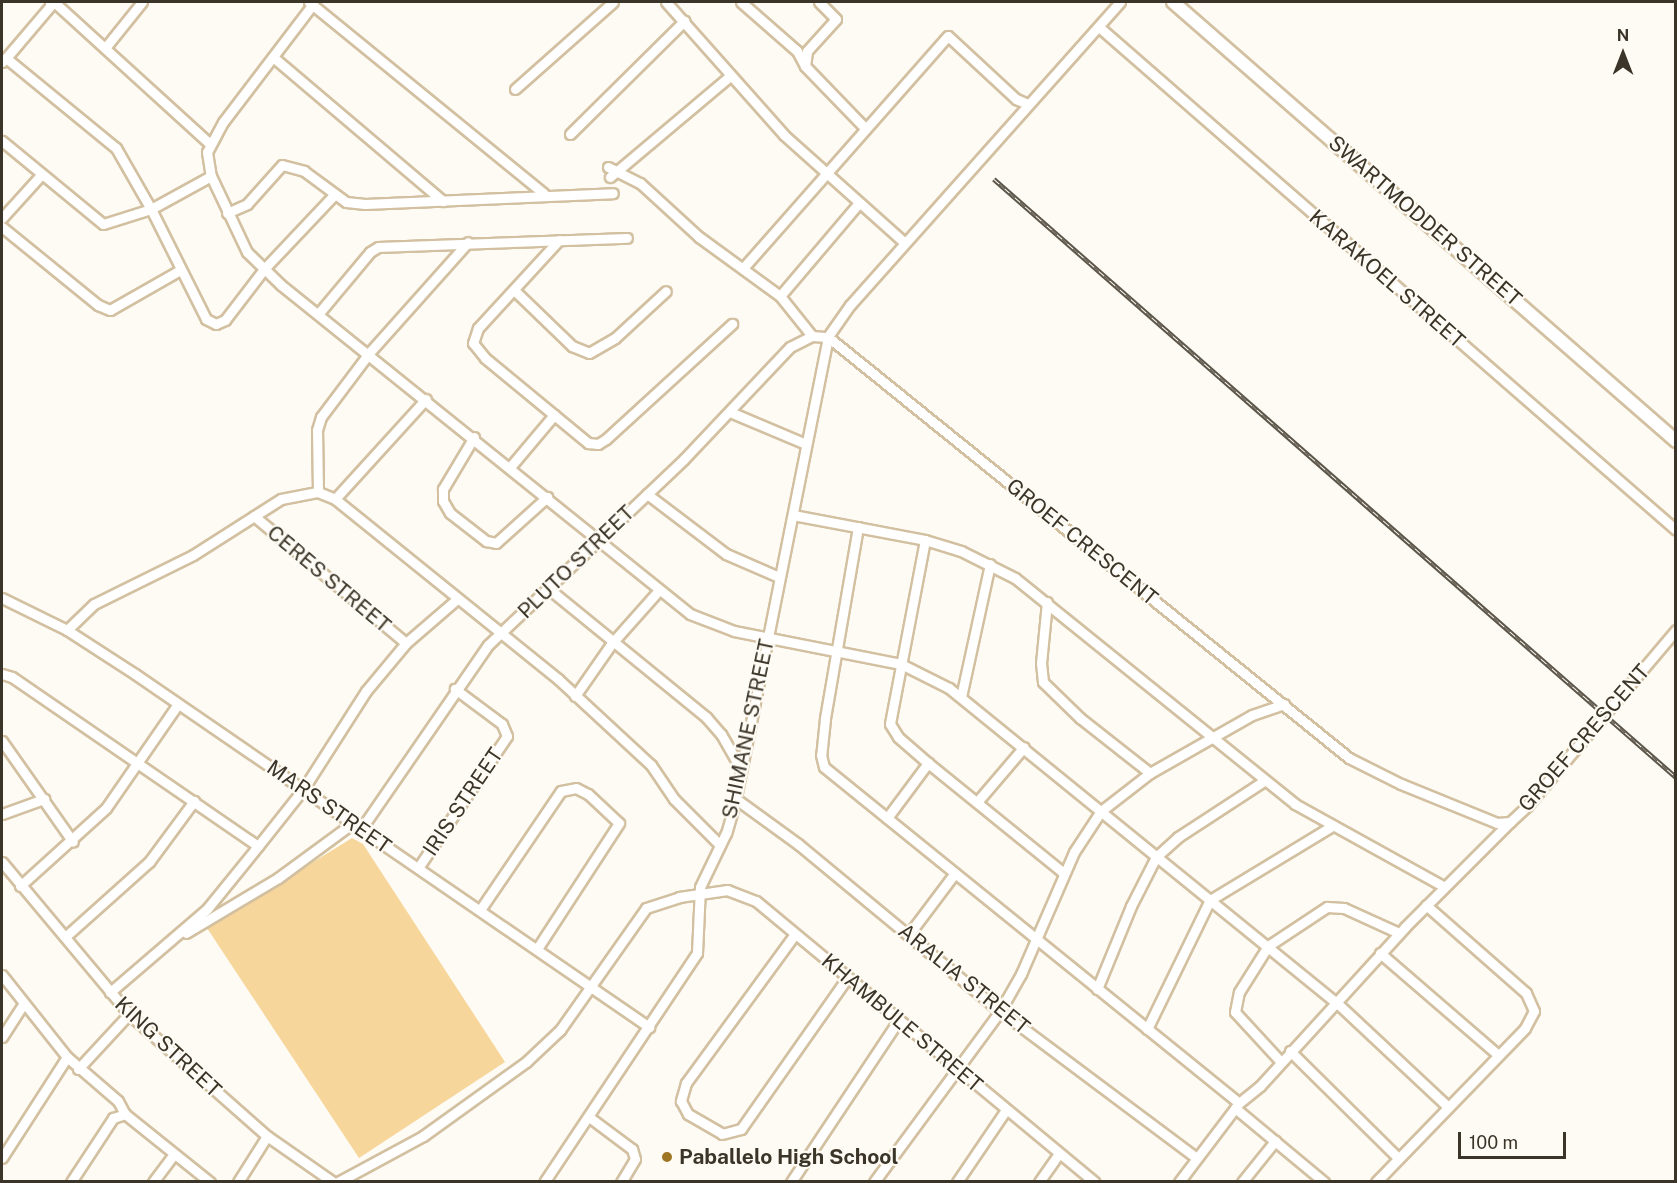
<!DOCTYPE html>
<html>
<head>
<meta charset="utf-8">
<style>
  body { margin:0 }
  #map { position:relative; width:1677px; height:1183px; overflow:hidden; background:#fefbf4; font-family:"Public Sans",sans-serif }
  div>[style] { position:absolute }
  [style*='--x'] { left:calc(var(--x)*1px); top:calc(var(--y)*1px); width:calc(var(--w)*1px); rotate:calc(var(--a)*1deg) }
  .green>* { inset:0; background:#f7d69b }
  .roads { filter:drop-shadow(2px 0 #d2c0a1) drop-shadow(-2px 0 #d2c0a1) drop-shadow(0 2px #d2c0a1) drop-shadow(0 -2px #d2c0a1) }
  .minor>* { height:9px; margin:-4.5px; padding:0 4.5px; transform-origin:4.5px; border-radius:4.5px; background:#fff }
  .major>* { height:12px; margin:-6px; padding:0 6px; transform-origin:6px; border-radius:6px; background:#fff }
  .rail>* { height:4.5px; margin-top:-2.25px; transform-origin:0; background:repeating-linear-gradient(90deg,#fefbf4 0 7px,#5c554a 0 14px); box-sizing:border-box; border-block:2px solid #5c554a }
  .dots>* { width:16px; height:16px; translate:-50% -50%; box-sizing:border-box; border:3px solid #fefbf4; border-radius:50% }
  span { translate:-50% -50%; white-space:nowrap; text-align:center; line-height:1.15; -webkit-text-stroke:4.5px #fefbf4; paint-order:stroke }
  .street-label { font-size:21px; color:#3b3428 }
  .poi-label { font-size:21px; color:#3b3428; font-weight:700 }
  .left { translate:0 -50%; text-align:left }
  .frame { position:absolute; inset:0; border:3px solid #3b3428; pointer-events:none }
  .north { position:absolute; left:1593px; top:24px; width:60px; height:60px; -webkit-text-stroke:4px #fefbf4; paint-order:stroke; rotate:0deg; font-size:16px; font-weight:700; line-height:24px; text-align:center; color:#3b3428 }
  .north::after { content:''; display:block; margin:auto; width:21px; height:27px; background:#3b3428; clip-path:polygon(50% 0,100% 100%,50% 72%,0 100%) }
  .scale { position:absolute; left:1458px; top:1132px; width:108px; height:27px; box-sizing:border-box; border:3px solid #3b3428; border-top:0; padding-left:8px; font-size:18px; line-height:21px; white-space:nowrap; color:#3b3428; -webkit-text-stroke:4px #fefbf4; paint-order:stroke }
</style>
</head>
<body>
<div id="map">
  <div class="green">
    <i style="clip-path:polygon(352px 838px,363px 844px,505px 1062px,359px 1158px,207px 928px)"></i>
  </div>
  <div class="roads">
    <div class="minor">
      <i style="--x:54;--y:2;--w:210;--a:42.3"></i>
      <i style="--x:309;--y:2;--w:303;--a:39.2"></i>
      <i style="--x:666;--y:2;--w:178;--a:48.4"></i>
      <i style="--x:784;--y:135;--w:162;--a:41.8"></i>
      <i style="--x:741;--y:2;--w:74;--a:41.2"></i>
      <i style="--x:797;--y:51;--w:17;--a:62"></i>
      <i style="--x:805;--y:66;--w:86;--a:45.9"></i>
      <i style="--x:1120;--y:2;--w:406;--a:131.7"></i>
      <i style="--x:850;--y:305;--w:39;--a:125"></i>
      <i style="--x:828;--y:337;--w:670;--a:38.94"></i>
      <i style="--x:1349;--y:758;--w:58;--a:26.6"></i>
      <i style="--x:1401;--y:784;--w:104;--a:22.1"></i>
      <i style="--x:1497;--y:823;--w:13;--a:-4"></i>
      <i style="--x:1510;--y:822;--w:25;--a:-43"></i>
      <i style="--x:1528;--y:805;--w:229;--a:-49.8"></i>
      <i style="--x:313;--y:4;--w:148;--a:127.3"></i>
      <i style="--x:223;--y:122;--w:34;--a:118"></i>
      <i style="--x:207;--y:152;--w:24;--a:81"></i>
      <i style="--x:211;--y:176;--w:84;--a:64.7"></i>
      <i style="--x:247;--y:252;--w:47;--a:44.1"></i>
      <i style="--x:281;--y:285;--w:525;--a:38.81"></i>
      <i style="--x:690;--y:614;--w:47;--a:21.1"></i>
      <i style="--x:734;--y:631;--w:170;--a:11.2"></i>
      <i style="--x:901;--y:664;--w:54;--a:26.6"></i>
      <i style="--x:949;--y:688;--w:500;--a:39.1"></i>
      <i style="--x:1337;--y:1003;--w:152;--a:43.1"></i>
      <i style="--x:1099;--y:27;--w:765;--a:41.08"></i>
      <i style="--x:105;--y:48;--w:59;--a:-51.2"></i>
      <i style="--x:273;--y:57;--w:223;--a:40.3"></i>
      <i style="--x:6;--y:58;--w:71;--a:-49.6"></i>
      <i style="--x:52;--y:4;--w:3;--a:-135"></i>
      <i style="--x:2;--y:62;--w:6;--a:-45"></i>
      <i style="--x:6;--y:58;--w:142;--a:39.3"></i>
      <i style="--x:116;--y:148;--w:70;--a:60.2"></i>
      <i style="--x:151;--y:209;--w:50;--a:162.6"></i>
      <i style="--x:103;--y:224;--w:131;--a:-140.6"></i>
      <i style="--x:805;--y:66;--w:15;--a:-82"></i>
      <i style="--x:807;--y:51;--w:43;--a:-47.8"></i>
      <i style="--x:836;--y:19;--w:24;--a:-135"></i>
      <i style="--x:515;--y:89;--w:131;--a:-41.6"></i>
      <i style="--x:570;--y:134;--w:161;--a:-44.7"></i>
      <i style="--x:608;--y:167;--w:36;--a:27"></i>
      <i style="--x:640;--y:183;--w:80;--a:42.5"></i>
      <i style="--x:699;--y:237;--w:100;--a:36.1"></i>
      <i style="--x:780;--y:296;--w:51;--a:51.3"></i>
      <i style="--x:211;--y:176;--w:68;--a:151.2"></i>
      <i style="--x:151;--y:209;--w:123;--a:63.4"></i>
      <i style="--x:206;--y:319;--w:11;--a:27"></i>
      <i style="--x:216;--y:324;--w:10;--a:-24"></i>
      <i style="--x:225;--y:320;--w:64;--a:-52.6"></i>
      <i style="--x:264;--y:269;--w:103;--a:-46.6"></i>
      <i style="--x:610;--y:177;--w:157;--a:-40.1"></i>
      <i style="--x:227;--y:213;--w:22;--a:-24"></i>
      <i style="--x:247;--y:204;--w:52;--a:-48.1"></i>
      <i style="--x:282;--y:165;--w:23;--a:15"></i>
      <i style="--x:304;--y:171;--w:52;--a:36.4"></i>
      <i style="--x:346;--y:202;--w:19;--a:6"></i>
      <i style="--x:365;--y:204;--w:248;--a:-2.5"></i>
      <i style="--x:2;--y:218;--w:58;--a:-47.8"></i>
      <i style="--x:2;--y:227;--w:124;--a:39.1"></i>
      <i style="--x:98;--y:305;--w:13;--a:23"></i>
      <i style="--x:110;--y:310;--w:81;--a:-29.7"></i>
      <i style="--x:559;--y:240;--w:120;--a:132.6"></i>
      <i style="--x:478;--y:328;--w:16;--a:108"></i>
      <i style="--x:473;--y:343;--w:19;--a:51"></i>
      <i style="--x:485;--y:358;--w:134;--a:39.5"></i>
      <i style="--x:588;--y:443;--w:10;--a:6"></i>
      <i style="--x:598;--y:444;--w:9;--a:-32"></i>
      <i style="--x:606;--y:439;--w:171;--a:-42.4"></i>
      <i style="--x:744;--y:267;--w:308;--a:-48.6"></i>
      <i style="--x:948;--y:36;--w:93;--a:42.8"></i>
      <i style="--x:1016;--y:99;--w:13;--a:23"></i>
      <i style="--x:514;--y:290;--w:81;--a:44"></i>
      <i style="--x:572;--y:346;--w:18;--a:22"></i>
      <i style="--x:589;--y:353;--w:30;--a:-30"></i>
      <i style="--x:615;--y:338;--w:69;--a:-42.7"></i>
      <i style="--x:780;--y:296;--w:121;--a:-49.7"></i>
      <i style="--x:319;--y:313;--w:80;--a:-50.1"></i>
      <i style="--x:370;--y:252;--w:9;--a:-32"></i>
      <i style="--x:378;--y:247;--w:249;--a:-2.1"></i>
      <i style="--x:730;--y:412;--w:82;--a:22.8"></i>
      <i style="--x:474;--y:437;--w:61;--a:120.8"></i>
      <i style="--x:443;--y:489;--w:12;--a:90"></i>
      <i style="--x:443;--y:501;--w:14;--a:60"></i>
      <i style="--x:450;--y:513;--w:46;--a:37.9"></i>
      <i style="--x:486;--y:541;--w:10;--a:11"></i>
      <i style="--x:496;--y:543;--w:69;--a:-42"></i>
      <i style="--x:511;--y:466;--w:67;--a:-49.9"></i>
      <i style="--x:318;--y:492;--w:62;--a:-90.9"></i>
      <i style="--x:317;--y:430;--w:14;--a:-73"></i>
      <i style="--x:321;--y:417;--w:81;--a:-53"></i>
      <i style="--x:370;--y:352;--w:147;--a:-48.3"></i>
      <i style="--x:647;--y:494;--w:99;--a:37.2"></i>
      <i style="--x:726;--y:554;--w:58;--a:23.5"></i>
      <i style="--x:335;--y:499;--w:287;--a:38.9"></i>
      <i style="--x:558;--y:679;--w:127;--a:42.8"></i>
      <i style="--x:651;--y:765;--w:41;--a:55.9"></i>
      <i style="--x:674;--y:799;--w:65;--a:45"></i>
      <i style="--x:793;--y:515;--w:134;--a:10.7"></i>
      <i style="--x:925;--y:540;--w:38;--a:17"></i>
      <i style="--x:961;--y:551;--w:60;--a:26.6"></i>
      <i style="--x:1015;--y:578;--w:360;--a:38.9"></i>
      <i style="--x:1295;--y:804;--w:169;--a:29"></i>
      <i style="--x:254;--y:516;--w:198;--a:39.9"></i>
      <i style="--x:406;--y:643;--w:62;--a:129.8"></i>
      <i style="--x:366;--y:691;--w:115;--a:122.6"></i>
      <i style="--x:304;--y:788;--w:74;--a:128.4"></i>
      <i style="--x:858;--y:527;--w:195;--a:99.8"></i>
      <i style="--x:825;--y:719;--w:36;--a:96"></i>
      <i style="--x:821;--y:755;--w:12;--a:76"></i>
      <i style="--x:824;--y:767;--w:534;--a:38.99"></i>
      <i style="--x:925;--y:540;--w:187;--a:100.8"></i>
      <i style="--x:890;--y:724;--w:15;--a:58"></i>
      <i style="--x:898;--y:737;--w:40;--a:41"></i>
      <i style="--x:928;--y:763;--w:175;--a:39"></i>
      <i style="--x:549;--y:589;--w:203;--a:39.2"></i>
      <i style="--x:706;--y:717;--w:23;--a:49"></i>
      <i style="--x:721;--y:734;--w:40;--a:60.3"></i>
      <i style="--x:2;--y:598;--w:72;--a:26.2"></i>
      <i style="--x:67;--y:630;--w:81;--a:32.9"></i>
      <i style="--x:135;--y:674;--w:624;--a:34.48"></i>
      <i style="--x:1047;--y:602;--w:61;--a:95.6"></i>
      <i style="--x:1041;--y:663;--w:19;--a:84"></i>
      <i style="--x:1043;--y:682;--w:52;--a:44.2"></i>
      <i style="--x:1080;--y:718;--w:89;--a:38.2"></i>
      <i style="--x:67;--y:630;--w:37;--a:-44"></i>
      <i style="--x:94;--y:604;--w:110;--a:-26.3"></i>
      <i style="--x:193;--y:555;--w:104;--a:-32.5"></i>
      <i style="--x:281;--y:499;--w:38;--a:-11"></i>
      <i style="--x:318;--y:492;--w:18;--a:22"></i>
      <i style="--x:335;--y:499;--w:135;--a:-47.7"></i>
      <i style="--x:406;--y:643;--w:66;--a:-40.7"></i>
      <i style="--x:2;--y:674;--w:10;--a:17"></i>
      <i style="--x:12;--y:677;--w:298;--a:34.5"></i>
      <i style="--x:258;--y:846;--w:81;--a:129"></i>
      <i style="--x:207;--y:909;--w:128;--a:139.4"></i>
      <i style="--x:575;--y:696;--w:65;--a:-55.1"></i>
      <i style="--x:612;--y:643;--w:71;--a:-48.4"></i>
      <i style="--x:961;--y:697;--w:136;--a:-77.7"></i>
      <i style="--x:2;--y:741;--w:123;--a:54.9"></i>
      <i style="--x:736;--y:799;--w:77;--a:36"></i>
      <i style="--x:798;--y:844;--w:262;--a:39.6"></i>
      <i style="--x:1000;--y:1011;--w:244;--a:36.8"></i>
      <i style="--x:977;--y:802;--w:72;--a:-49.5"></i>
      <i style="--x:2;--y:814;--w:45;--a:-19.7"></i>
      <i style="--x:887;--y:818;--w:69;--a:-53.3"></i>
      <i style="--x:361;--y:829;--w:224;--a:-55.4"></i>
      <i style="--x:488;--y:645;--w:270;--a:-43.5"></i>
      <i style="--x:684;--y:459;--w:154;--a:-46.6"></i>
      <i style="--x:790;--y:347;--w:25;--a:-27"></i>
      <i style="--x:812;--y:336;--w:16;--a:4"></i>
      <i style="--x:828;--y:337;--w:471;--a:101.3"></i>
      <i style="--x:736;--y:799;--w:35;--a:106"></i>
      <i style="--x:726;--y:833;--w:60;--a:115.7"></i>
      <i style="--x:700;--y:887;--w:66;--a:92.6"></i>
      <i style="--x:697;--y:953;--w:275;--a:123.7"></i>
      <i style="--x:2;--y:862;--w:198;--a:50.1"></i>
      <i style="--x:129;--y:1014;--w:184;--a:41.5"></i>
      <i style="--x:267;--y:1136;--w:80;--a:34.9"></i>
      <i style="--x:418;--y:868;--w:159;--a:-56"></i>
      <i style="--x:507;--y:736;--w:13;--a:-113"></i>
      <i style="--x:502;--y:724;--w:59;--a:-143.3"></i>
      <i style="--x:20;--y:886;--w:116;--a:-42.2"></i>
      <i style="--x:106;--y:808;--w:126;--a:-55.3"></i>
      <i style="--x:480;--y:910;--w:144;--a:-55.8"></i>
      <i style="--x:561;--y:791;--w:15;--a:-11"></i>
      <i style="--x:576;--y:788;--w:13;--a:27"></i>
      <i style="--x:588;--y:794;--w:42;--a:43.1"></i>
      <i style="--x:619;--y:823;--w:150;--a:123.1"></i>
      <i style="--x:186;--y:933;--w:107;--a:-30.9"></i>
      <i style="--x:278;--y:878;--w:93;--a:-36.3"></i>
      <i style="--x:795;--y:934;--w:185;--a:126.2"></i>
      <i style="--x:686;--y:1083;--w:19;--a:106"></i>
      <i style="--x:681;--y:1101;--w:15;--a:62"></i>
      <i style="--x:688;--y:1114;--w:39;--a:30"></i>
      <i style="--x:722;--y:1134;--w:20;--a:-15"></i>
      <i style="--x:741;--y:1129;--w:184;--a:-54.9"></i>
      <i style="--x:909;--y:934;--w:76;--a:-53"></i>
      <i style="--x:65;--y:937;--w:113;--a:-41.8"></i>
      <i style="--x:149;--y:862;--w:76;--a:-53.6"></i>
      <i style="--x:1380;--y:953;--w:156;--a:40.8"></i>
      <i style="--x:2;--y:975;--w:105;--a:51.6"></i>
      <i style="--x:67;--y:1057;--w:120;--a:122.8"></i>
      <i style="--x:1097;--y:989;--w:90;--a:-67.7"></i>
      <i style="--x:1131;--y:906;--w:55;--a:-63"></i>
      <i style="--x:1156;--y:857;--w:30;--a:-42"></i>
      <i style="--x:1178;--y:837;--w:103;--a:-33.1"></i>
      <i style="--x:1147;--y:1029;--w:144;--a:-64"></i>
      <i style="--x:1210;--y:900;--w:143;--a:-31.2"></i>
      <i style="--x:2;--y:1037;--w:40;--a:-57.1"></i>
      <i style="--x:1290;--y:1051;--w:152;--a:44.7"></i>
      <i style="--x:67;--y:1057;--w:67;--a:40.8"></i>
      <i style="--x:118;--y:1101;--w:15;--a:62"></i>
      <i style="--x:1281;--y:1062;--w:68;--a:-132.6"></i>
      <i style="--x:1235;--y:1012;--w:20;--a:-79"></i>
      <i style="--x:1239;--y:992;--w:54;--a:-57.8"></i>
      <i style="--x:1268;--y:946;--w:71;--a:-33.5"></i>
      <i style="--x:1327;--y:907;--w:17;--a:3"></i>
      <i style="--x:1344;--y:908;--w:60;--a:24.4"></i>
      <i style="--x:78;--y:1069;--w:75;--a:-47.2"></i>
      <i style="--x:1235;--y:1108;--w:116;--a:39.7"></i>
      <i style="--x:589;--y:1117;--w:54;--a:36.7"></i>
      <i style="--x:632;--y:1149;--w:10;--a:73"></i>
      <i style="--x:635;--y:1159;--w:27;--a:121"></i>
      <i style="--x:71;--y:1182;--w:77;--a:-56.7"></i>
      <i style="--x:113;--y:1118;--w:13;--a:-18"></i>
      <i style="--x:125;--y:1114;--w:109;--a:38.7"></i>
      <i style="--x:153;--y:1182;--w:35;--a:-53"></i>
      <i style="--x:238;--y:1182;--w:54;--a:-57.8"></i>
      <i style="--x:338;--y:1182;--w:97;--a:-28.4"></i>
      <i style="--x:423;--y:1136;--w:127;--a:-35.7"></i>
      <i style="--x:526;--y:1062;--w:47;--a:-43.3"></i>
      <i style="--x:560;--y:1030;--w:149;--a:-54.8"></i>
      <i style="--x:646;--y:908;--w:35;--a:-18"></i>
      <i style="--x:679;--y:897;--w:49;--a:-8.3"></i>
      <i style="--x:727;--y:890;--w:31;--a:21"></i>
      <i style="--x:756;--y:901;--w:440;--a:39.7"></i>
      <i style="--x:791;--y:1182;--w:193;--a:-56.4"></i>
      <i style="--x:874;--y:1182;--w:212;--a:-53.6"></i>
      <i style="--x:1000;--y:1011;--w:43;--a:-60.4"></i>
      <i style="--x:1021;--y:974;--w:133;--a:-66.5"></i>
      <i style="--x:1074;--y:852;--w:49;--a:-56.6"></i>
      <i style="--x:1101;--y:811;--w:62;--a:-37.8"></i>
      <i style="--x:1150;--y:773;--w:117;--a:-29.6"></i>
      <i style="--x:1252;--y:715;--w:34;--a:-19"></i>
      <i style="--x:957;--y:1182;--w:87;--a:-55.8"></i>
      <i style="--x:1039;--y:1182;--w:35;--a:-55"></i>
      <i style="--x:1179;--y:1182;--w:99;--a:-52.8"></i>
      <i style="--x:1239;--y:1103;--w:27;--a:-39"></i>
      <i style="--x:1260;--y:1086;--w:215;--a:-47.6"></i>
      <i style="--x:1405;--y:927;--w:148;--a:-45"></i>
      <i style="--x:1242;--y:1182;--w:53;--a:-51.2"></i>
      <i style="--x:1376;--y:1182;--w:214;--a:-45.9"></i>
      <i style="--x:1525;--y:1028;--w:19;--a:-62"></i>
      <i style="--x:1534;--y:1011;--w:20;--a:-114"></i>
      <i style="--x:1526;--y:993;--w:133;--a:-138.7"></i>
    </div>
    <div class="major">
      <i style="--x:1173;--y:2;--w:668;--a:41.11"></i>
    </div>
  </div>
  <div class="rail">
    <i style="--x:994;--y:179;--w:907;--a:41.25"></i>
  </div>
  <div class="dots">
    <i style="left:667px;top:1157px;background:#9e7624"></i>
  </div>
  <div class="street-label">
    <span style="left:1425px;top:221px;rotate:41deg">SWARTMODDER STREET</span>
    <span style="left:1387px;top:279px;rotate:41deg">KARAKOEL STREET</span>
    <span style="left:1082px;top:542px;rotate:39deg">GROEF CRESCENT</span>
    <span style="left:576px;top:562px;rotate:-44deg">PLUTO STREET</span>
    <span style="left:329px;top:579px;rotate:40deg">CERES STREET</span>
    <span style="left:748px;top:729px;rotate:-78deg">SHIMANE STREET</span>
    <span style="left:1584px;top:738px;rotate:-49deg">GROEF CRESCENT</span>
    <span style="left:463px;top:802px;rotate:-56deg">IRIS STREET</span>
    <span style="left:329px;top:807px;rotate:35deg">MARS STREET</span>
    <span style="left:964px;top:979px;rotate:39deg">ARALIA STREET</span>
    <span style="left:902px;top:1023px;rotate:40deg">KHAMBULE STREET</span>
    <span style="left:168px;top:1047px;rotate:43deg">KING STREET</span>
  </div>
  <div class="poi-label">
    <span class="left" style="left:679px;top:1157px">Paballelo High School</span>
  </div>
  <div class="frame"></div>
  <div class="north">N</div>
  <div class="scale">100 m</div>
</div>
</body>
</html>
